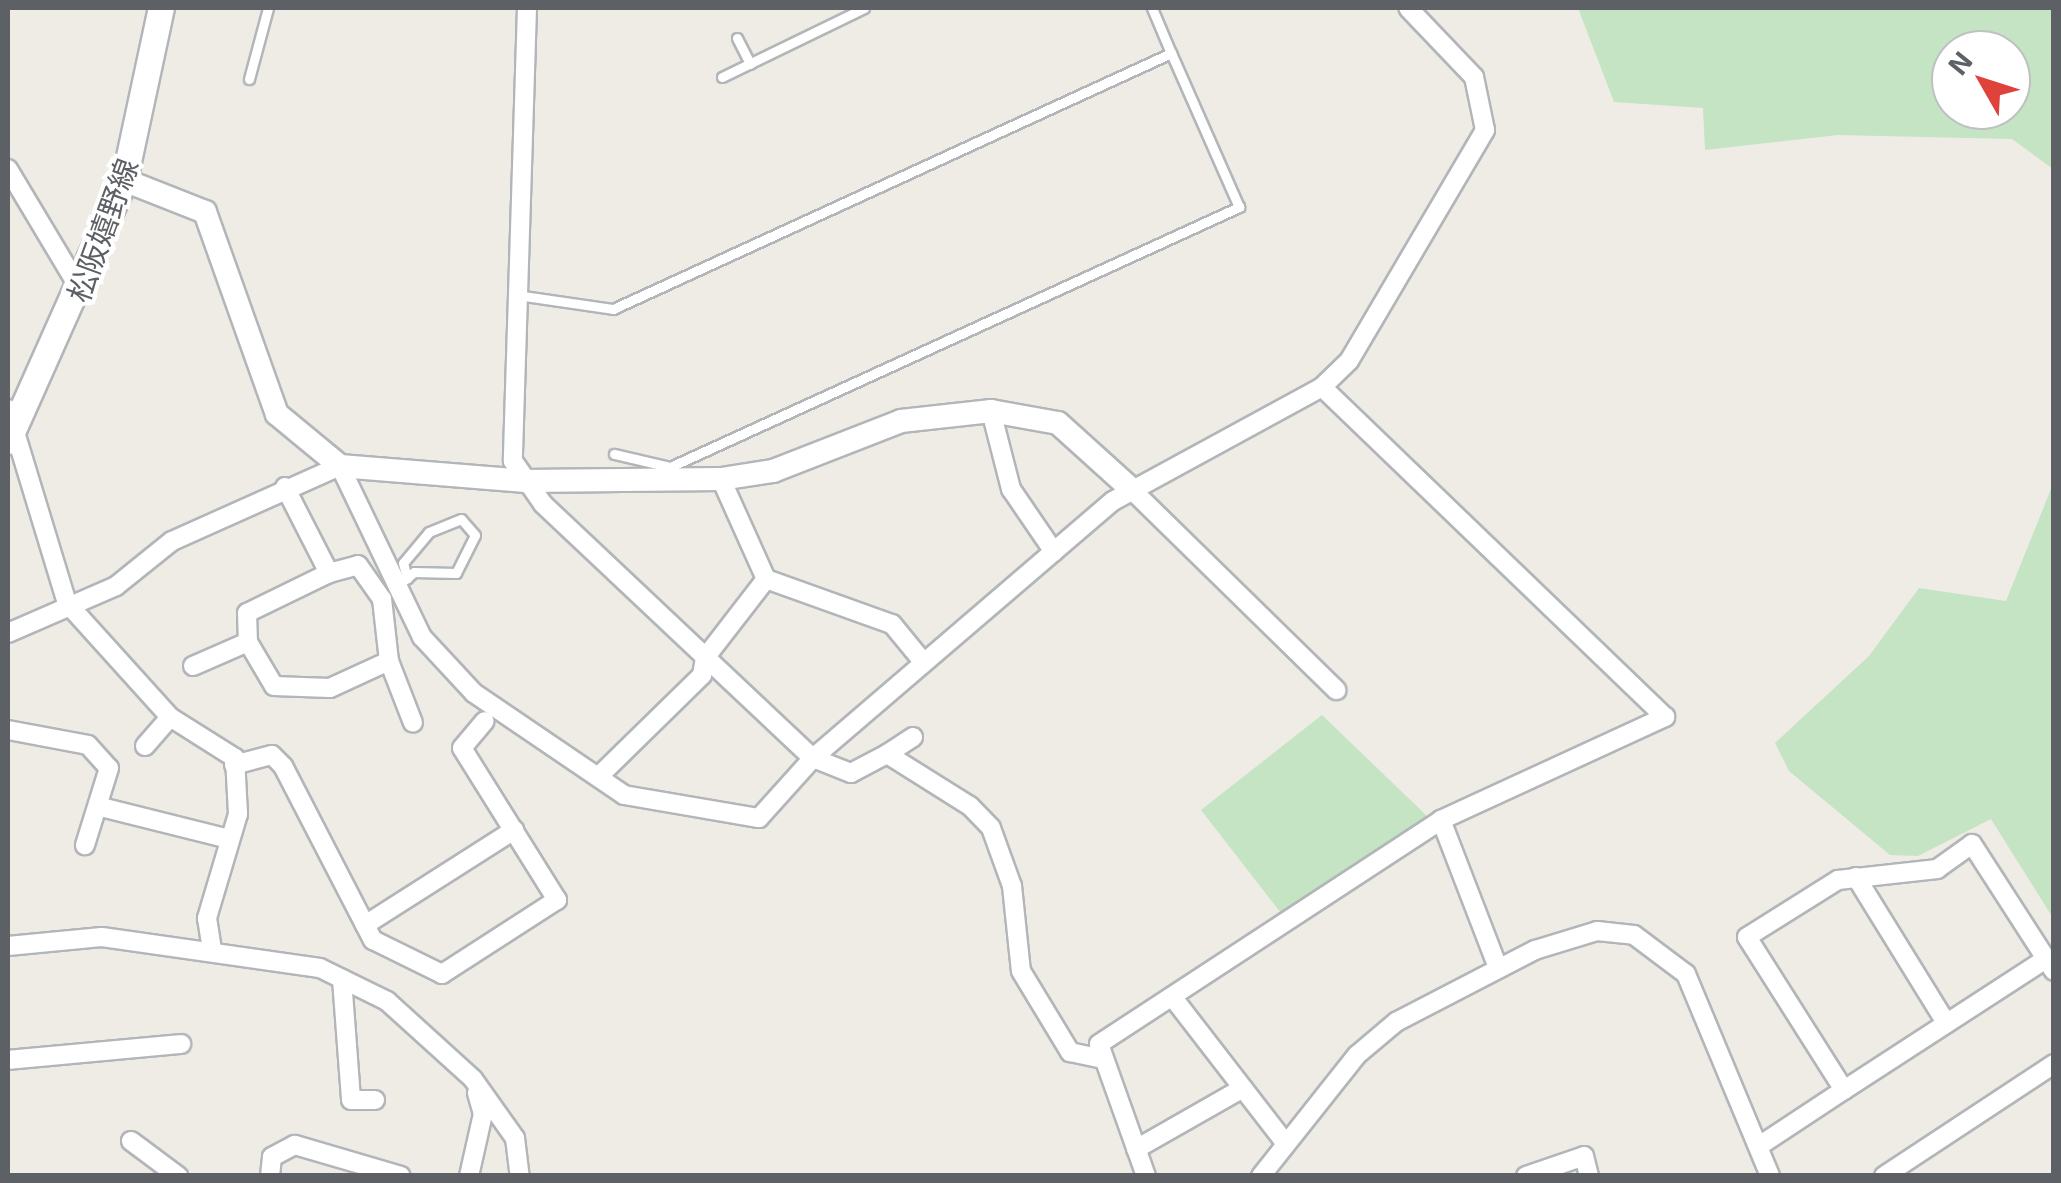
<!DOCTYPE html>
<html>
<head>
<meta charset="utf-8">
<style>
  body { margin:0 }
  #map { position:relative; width:2061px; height:1183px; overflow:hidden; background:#eeece5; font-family:"Exo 2","Noto Sans JP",sans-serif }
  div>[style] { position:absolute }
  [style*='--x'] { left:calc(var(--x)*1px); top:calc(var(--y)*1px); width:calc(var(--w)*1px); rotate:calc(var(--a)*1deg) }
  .green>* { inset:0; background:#c4e4c3 }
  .roads { filter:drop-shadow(2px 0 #b2b6b9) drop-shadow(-2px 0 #b2b6b9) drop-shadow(0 2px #b2b6b9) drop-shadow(0 -2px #b2b6b9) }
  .service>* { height:9px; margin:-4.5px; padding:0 4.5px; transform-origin:4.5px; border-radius:4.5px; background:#fff }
  .minor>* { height:18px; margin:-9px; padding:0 9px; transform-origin:9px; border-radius:9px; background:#fff }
  .tertiary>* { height:22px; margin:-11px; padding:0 11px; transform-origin:11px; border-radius:11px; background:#fff }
  .secondary>* { height:25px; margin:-12.5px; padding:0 12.5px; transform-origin:12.5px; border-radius:12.5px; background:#fff }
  span { translate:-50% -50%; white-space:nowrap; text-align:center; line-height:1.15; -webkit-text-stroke:8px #fff; paint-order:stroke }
  .street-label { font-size:30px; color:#5d6165 }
  .frame { position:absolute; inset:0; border:10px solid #5d6165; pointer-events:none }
  .north { position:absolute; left:1931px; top:30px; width:100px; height:100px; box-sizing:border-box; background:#fff; border:2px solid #bec0c1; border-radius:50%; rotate:309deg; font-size:28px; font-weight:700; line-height:40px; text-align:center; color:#5d6165 }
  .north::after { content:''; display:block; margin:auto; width:35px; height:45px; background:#df423b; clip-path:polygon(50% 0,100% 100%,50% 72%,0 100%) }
</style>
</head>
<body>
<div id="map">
  <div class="green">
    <i style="clip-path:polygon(evenodd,1578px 8px,2053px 8px,2053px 169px,2012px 139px,1838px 135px,1705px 150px,1703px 108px,1614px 102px,1578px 8px,1951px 50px,2011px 50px,2011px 110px,1951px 110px,1951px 50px)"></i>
    <i style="clip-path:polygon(2053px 484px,2054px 918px,2053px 918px,1991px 819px,1918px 856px,1890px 855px,1789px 771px,1775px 743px,1869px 656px,1919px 588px,2006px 601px)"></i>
    <i style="clip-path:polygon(1322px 715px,1428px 817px,1281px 913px,1201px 810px)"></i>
  </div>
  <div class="roads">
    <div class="service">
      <i style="--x:737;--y:38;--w:29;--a:63"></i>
      <i style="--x:722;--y:77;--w:158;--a:-25.9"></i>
      <i style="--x:249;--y:79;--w:73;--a:-75"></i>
      <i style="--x:524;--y:296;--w:90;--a:8.3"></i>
      <i style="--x:613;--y:309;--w:614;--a:-24.64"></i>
      <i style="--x:1171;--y:53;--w:49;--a:-112.9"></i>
      <i style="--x:614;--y:454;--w:57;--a:13.1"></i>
      <i style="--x:670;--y:467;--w:626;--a:-24.56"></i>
      <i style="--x:1239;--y:207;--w:168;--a:-113.8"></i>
      <i style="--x:397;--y:585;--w:12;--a:-35"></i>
      <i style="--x:407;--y:578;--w:9;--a:-41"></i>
      <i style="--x:414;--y:572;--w:42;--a:1.4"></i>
      <i style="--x:456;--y:573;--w:42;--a:-63.4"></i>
      <i style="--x:475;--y:535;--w:21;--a:-131"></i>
      <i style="--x:461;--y:519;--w:35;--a:158"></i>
      <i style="--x:429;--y:532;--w:40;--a:130"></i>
      <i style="--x:403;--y:563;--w:16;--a:75"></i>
    </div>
    <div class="minor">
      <i style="--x:527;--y:8;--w:453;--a:91.8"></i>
      <i style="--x:513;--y:461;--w:52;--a:55.1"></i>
      <i style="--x:543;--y:504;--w:371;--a:43.3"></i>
      <i style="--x:813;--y:758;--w:41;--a:21.5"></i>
      <i style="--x:851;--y:773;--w:41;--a:-27.8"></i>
      <i style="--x:887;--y:754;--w:98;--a:32.1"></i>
      <i style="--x:970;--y:806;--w:30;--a:46"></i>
      <i style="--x:991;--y:828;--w:62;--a:70.1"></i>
      <i style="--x:1012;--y:886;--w:85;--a:84"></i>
      <i style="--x:1021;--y:971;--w:95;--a:58.8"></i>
      <i style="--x:1070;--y:1052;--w:30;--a:12"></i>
      <i style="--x:8;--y:169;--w:142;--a:59.1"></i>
      <i style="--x:8;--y:409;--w:203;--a:73.1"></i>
      <i style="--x:67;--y:603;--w:154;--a:47.9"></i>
      <i style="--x:170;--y:717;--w:77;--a:32.2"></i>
      <i style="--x:235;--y:758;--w:56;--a:86.9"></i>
      <i style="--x:238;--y:814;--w:109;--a:106.6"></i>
      <i style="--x:207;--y:918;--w:32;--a:81"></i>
      <i style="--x:991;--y:411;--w:81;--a:75.6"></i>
      <i style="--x:1011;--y:489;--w:76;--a:55.7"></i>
      <i style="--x:285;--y:487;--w:97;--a:62.9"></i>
      <i style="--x:329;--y:573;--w:30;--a:-15"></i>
      <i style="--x:358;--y:565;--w:42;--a:54.8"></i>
      <i style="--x:382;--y:599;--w:62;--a:83.6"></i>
      <i style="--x:389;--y:661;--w:66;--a:68.8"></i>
      <i style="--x:1130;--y:488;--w:289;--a:44.4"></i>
      <i style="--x:766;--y:579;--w:134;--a:19.7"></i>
      <i style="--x:892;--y:624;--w:50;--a:50.6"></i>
      <i style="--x:8;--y:633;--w:118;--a:-23.5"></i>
      <i style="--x:116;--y:586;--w:72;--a:-38.8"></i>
      <i style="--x:172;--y:541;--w:184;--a:-24.1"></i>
      <i style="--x:340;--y:466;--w:190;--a:64.4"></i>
      <i style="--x:422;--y:637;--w:76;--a:47.1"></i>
      <i style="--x:474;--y:693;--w:181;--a:34.2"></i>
      <i style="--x:624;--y:795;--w:137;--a:9.7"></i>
      <i style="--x:759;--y:818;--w:81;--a:-48"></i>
      <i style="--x:813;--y:758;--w:395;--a:-40.6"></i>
      <i style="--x:1113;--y:501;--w:238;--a:-28.6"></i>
      <i style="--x:1322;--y:387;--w:37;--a:-44"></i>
      <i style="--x:1349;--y:361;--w:268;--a:-59.5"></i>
      <i style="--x:1485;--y:130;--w:54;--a:-101.7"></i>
      <i style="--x:1474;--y:77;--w:95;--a:-133.7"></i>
      <i style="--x:248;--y:642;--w:51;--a:59.4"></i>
      <i style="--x:274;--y:686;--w:56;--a:2"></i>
      <i style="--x:330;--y:688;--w:65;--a:-24.6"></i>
      <i style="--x:193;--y:666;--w:60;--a:-23.6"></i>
      <i style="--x:248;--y:642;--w:29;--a:-92"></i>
      <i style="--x:247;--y:613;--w:91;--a:-26"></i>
      <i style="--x:8;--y:730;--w:81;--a:10.6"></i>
      <i style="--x:88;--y:745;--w:31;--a:48"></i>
      <i style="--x:109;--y:768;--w:81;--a:107.3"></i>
      <i style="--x:145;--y:746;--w:38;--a:-49"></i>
      <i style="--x:887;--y:754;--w:31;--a:-33"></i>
      <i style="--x:234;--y:765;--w:39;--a:-15"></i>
      <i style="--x:272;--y:755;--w:16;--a:45"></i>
      <i style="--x:283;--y:766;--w:196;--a:62.7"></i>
      <i style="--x:373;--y:940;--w:77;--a:26.2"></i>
      <i style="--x:442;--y:974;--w:137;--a:-32.8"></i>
      <i style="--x:557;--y:900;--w:179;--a:-122"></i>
      <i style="--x:462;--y:748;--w:35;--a:-50"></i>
      <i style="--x:598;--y:777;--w:146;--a:-44.4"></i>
      <i style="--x:702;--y:675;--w:17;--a:-80"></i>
      <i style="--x:705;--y:658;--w:100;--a:-52.3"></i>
      <i style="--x:766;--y:579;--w:110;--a:-114.2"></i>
      <i style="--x:101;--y:807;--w:132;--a:14"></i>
      <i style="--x:1441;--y:820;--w:159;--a:68.9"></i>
      <i style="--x:1856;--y:877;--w:172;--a:58.3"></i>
      <i style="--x:365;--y:925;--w:177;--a:-32.5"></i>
      <i style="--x:8;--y:946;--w:94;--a:-5.5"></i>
      <i style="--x:102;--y:937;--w:220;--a:8.1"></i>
      <i style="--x:320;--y:968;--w:75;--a:26.2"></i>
      <i style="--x:387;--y:1001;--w:116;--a:42.2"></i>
      <i style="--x:473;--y:1079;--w:72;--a:54.6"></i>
      <i style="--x:515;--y:1138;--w:38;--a:83"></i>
      <i style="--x:342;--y:979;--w:121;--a:85.7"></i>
      <i style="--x:351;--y:1100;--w:24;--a:0"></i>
      <i style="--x:1174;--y:999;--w:183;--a:52.3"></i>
      <i style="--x:8;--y:1060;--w:174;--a:-5.3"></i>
      <i style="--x:1844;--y:1090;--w:239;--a:-33"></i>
      <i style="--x:131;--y:1141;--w:59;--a:36.7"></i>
      <i style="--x:1759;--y:1146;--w:102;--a:-33.4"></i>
      <i style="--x:1844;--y:1090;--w:181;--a:-122.4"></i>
      <i style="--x:1747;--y:937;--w:107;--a:-32.1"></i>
      <i style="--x:1838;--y:880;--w:100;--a:-6.3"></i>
      <i style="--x:1937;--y:869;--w:43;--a:-35.5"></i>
      <i style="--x:1972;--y:844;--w:151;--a:57.2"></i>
      <i style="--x:1136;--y:1149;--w:123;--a:-29.7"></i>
      <i style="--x:270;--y:1176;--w:19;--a:-84"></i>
      <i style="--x:272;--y:1157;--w:26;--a:-28"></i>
      <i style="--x:295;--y:1145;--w:110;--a:16.3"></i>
      <i style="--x:469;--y:1176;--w:64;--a:-77.3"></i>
      <i style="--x:483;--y:1114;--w:22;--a:-106"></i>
      <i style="--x:1146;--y:1176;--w:140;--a:-109.6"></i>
      <i style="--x:1099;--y:1044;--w:409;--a:-33.2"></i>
      <i style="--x:1441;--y:820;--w:247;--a:-24.7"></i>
      <i style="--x:1665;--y:717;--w:476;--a:-136.1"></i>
      <i style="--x:1261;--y:1176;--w:154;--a:-51.6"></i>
      <i style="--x:1357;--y:1055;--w:51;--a:-40.2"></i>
      <i style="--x:1396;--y:1022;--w:157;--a:-27.4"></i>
      <i style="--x:1535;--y:950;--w:65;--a:-17"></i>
      <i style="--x:1597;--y:931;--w:37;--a:6"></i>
      <i style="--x:1634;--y:935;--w:65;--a:36.9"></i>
      <i style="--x:1686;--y:974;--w:219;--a:67.4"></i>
      <i style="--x:1526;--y:1176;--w:61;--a:-19"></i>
      <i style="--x:1584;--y:1156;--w:21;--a:76"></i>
      <i style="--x:1884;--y:1176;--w:204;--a:-33.4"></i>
    </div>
    <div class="tertiary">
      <i style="--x:124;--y:180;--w:87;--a:21.6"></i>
      <i style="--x:205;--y:212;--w:214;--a:70.4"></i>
      <i style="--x:277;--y:414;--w:82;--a:39.5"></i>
      <i style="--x:340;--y:466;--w:186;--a:4.6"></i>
      <i style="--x:525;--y:481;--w:196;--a:-0.6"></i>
      <i style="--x:721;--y:479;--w:53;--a:-8.7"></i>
      <i style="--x:773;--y:471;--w:137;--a:-21.3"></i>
      <i style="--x:901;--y:421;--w:91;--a:-6.3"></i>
      <i style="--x:991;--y:411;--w:68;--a:10.2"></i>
      <i style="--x:1058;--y:423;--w:97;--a:42.1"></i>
    </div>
    <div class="secondary">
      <i style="--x:8;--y:441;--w:286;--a:-66"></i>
      <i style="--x:124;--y:180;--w:176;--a:-77.9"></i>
    </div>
  </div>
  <div class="street-label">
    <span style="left:102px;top:230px;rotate:-70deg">松阪嬉野線</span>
  </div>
  <div class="frame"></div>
  <div class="north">N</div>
</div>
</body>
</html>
